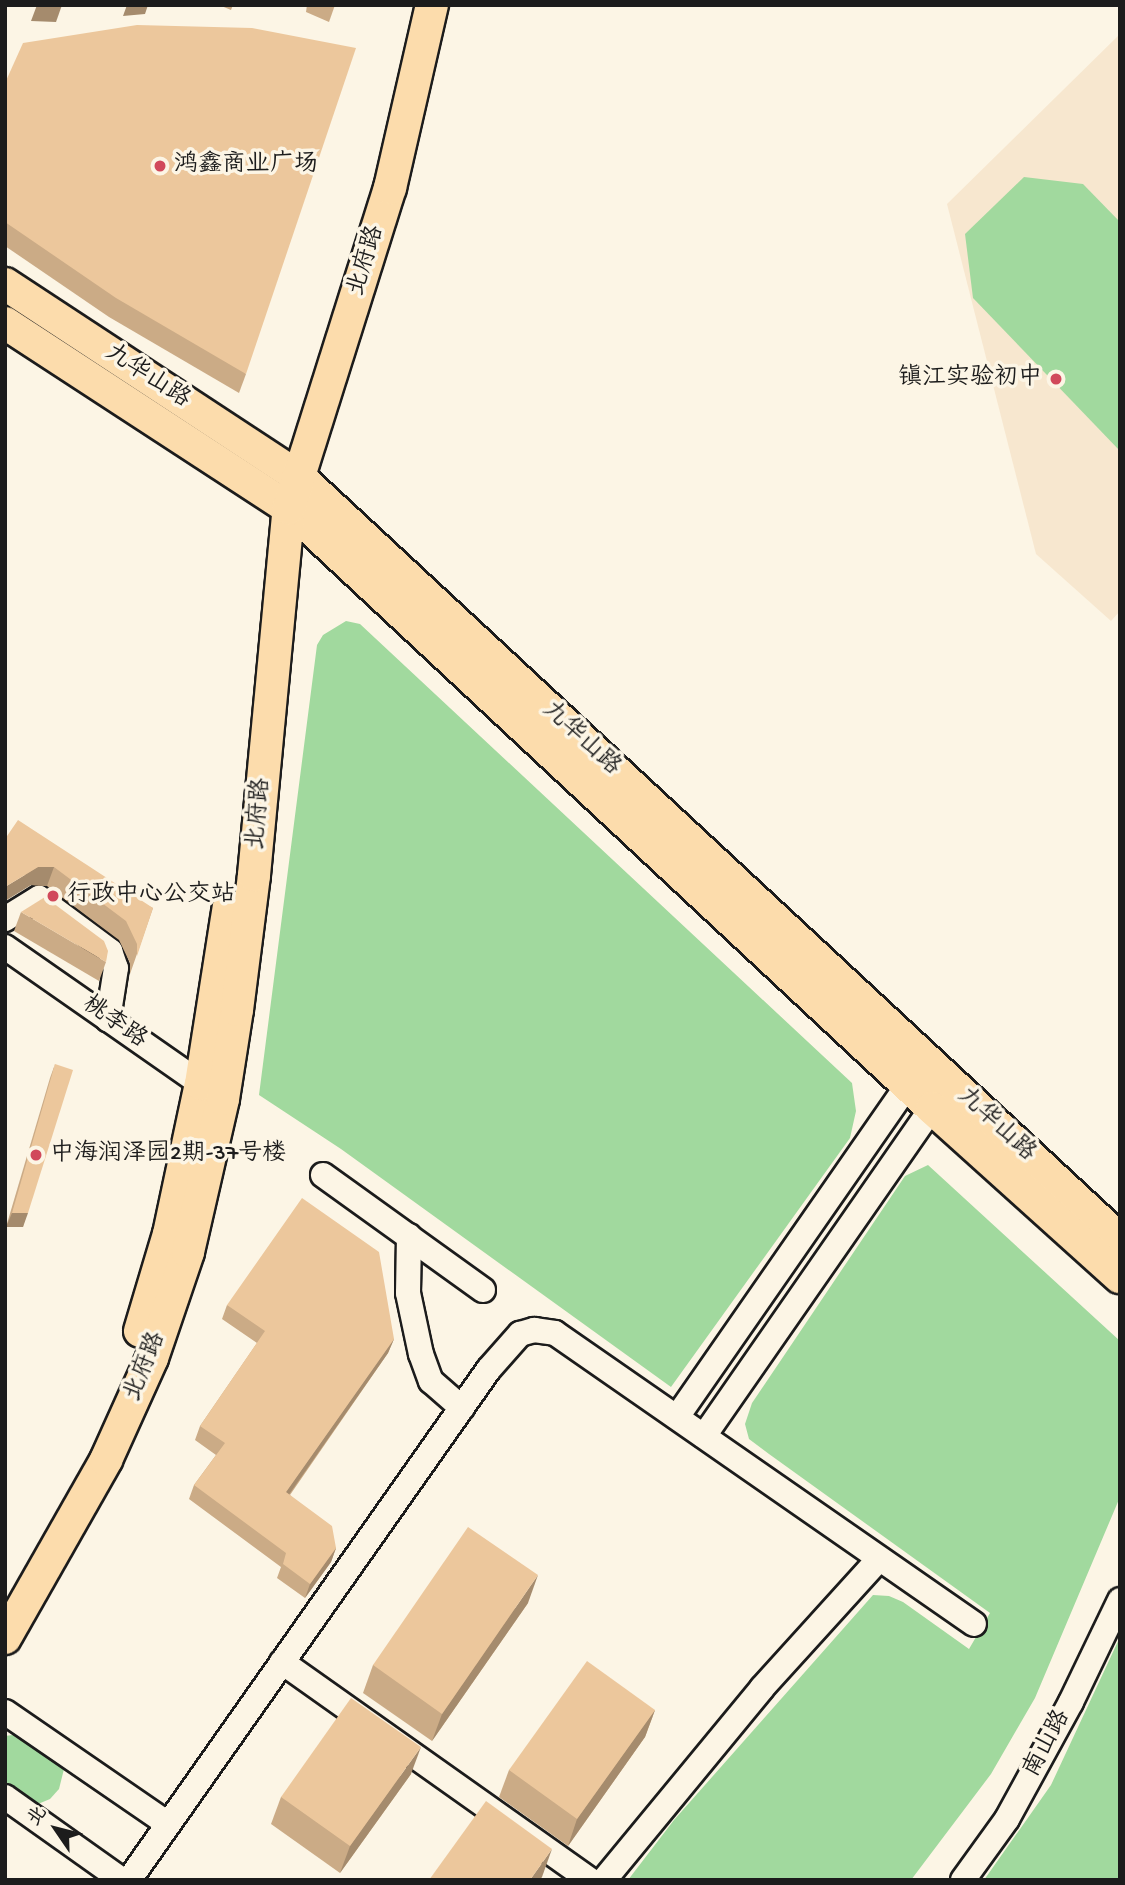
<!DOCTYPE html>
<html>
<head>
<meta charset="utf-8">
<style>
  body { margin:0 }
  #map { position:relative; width:1125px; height:1885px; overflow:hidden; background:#fcf5e5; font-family:"Gochi Hand","LXGW WenKai TC",sans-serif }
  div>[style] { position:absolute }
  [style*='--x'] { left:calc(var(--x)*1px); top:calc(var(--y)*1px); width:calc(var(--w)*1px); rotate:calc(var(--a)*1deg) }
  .built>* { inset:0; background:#f7e7cf }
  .green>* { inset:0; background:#a1d99e }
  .roads { filter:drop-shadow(2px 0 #1c1c1c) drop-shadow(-2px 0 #1c1c1c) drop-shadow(0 2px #1c1c1c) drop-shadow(0 -2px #1c1c1c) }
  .minor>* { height:24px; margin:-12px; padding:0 12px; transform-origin:12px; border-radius:12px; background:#fcf5e5 }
  .major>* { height:32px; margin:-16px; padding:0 16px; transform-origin:16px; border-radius:16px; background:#fcdcac }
  .wall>* { inset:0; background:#cbab86 }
  .shaded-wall>* { inset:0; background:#a58b6d }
  .building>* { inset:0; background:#ecc79c }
  .dots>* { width:19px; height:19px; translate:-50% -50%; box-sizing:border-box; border:4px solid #fcf5e5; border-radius:50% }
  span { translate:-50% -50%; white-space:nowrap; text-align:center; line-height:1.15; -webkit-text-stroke:7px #fcf5e5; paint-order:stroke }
  .poi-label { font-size:24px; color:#1c1c1c }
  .left { translate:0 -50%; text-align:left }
  .right { translate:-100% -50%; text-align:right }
  .street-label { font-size:24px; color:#1c1c1c }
  .frame { position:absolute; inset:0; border:7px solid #1c1c1c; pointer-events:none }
  .north { position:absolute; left:21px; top:1794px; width:70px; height:70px; -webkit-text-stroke:5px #fcf5e5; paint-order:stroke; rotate:305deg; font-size:19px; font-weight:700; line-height:28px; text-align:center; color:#1c1c1c }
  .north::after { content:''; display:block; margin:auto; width:24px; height:32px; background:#1c1c1c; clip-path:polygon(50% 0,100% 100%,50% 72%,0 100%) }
</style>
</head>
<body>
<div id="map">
  <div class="built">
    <i style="clip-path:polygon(1120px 34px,1120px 611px,1111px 621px,1036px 554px,947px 204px)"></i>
  </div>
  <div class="green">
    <i style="clip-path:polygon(1024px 177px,1083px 184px,1120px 222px,1120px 451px,973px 298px,965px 234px)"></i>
    <i style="clip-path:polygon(346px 621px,360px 624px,852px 1083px,856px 1111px,850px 1138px,671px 1387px,341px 1149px,259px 1095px,317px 645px,323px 635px)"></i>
    <i style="clip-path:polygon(928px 1165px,1120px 1341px,1120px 1497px,1035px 1698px,991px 1774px,911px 1880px,628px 1880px,674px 1820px,873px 1595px,889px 1596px,903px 1602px,969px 1649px,990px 1613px,769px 1454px,749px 1439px,745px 1424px,752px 1403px,905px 1176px)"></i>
    <i style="clip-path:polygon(1120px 1637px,1120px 1880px,984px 1880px,1051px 1785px)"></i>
    <i style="clip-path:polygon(20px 1734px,65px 1765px,59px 1789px,50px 1799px,38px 1804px,5px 1782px,5px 1736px)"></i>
  </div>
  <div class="roads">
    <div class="minor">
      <i style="--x:5;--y:919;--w:40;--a:-32"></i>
      <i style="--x:39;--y:898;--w:89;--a:36.7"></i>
      <i style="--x:110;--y:951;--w:18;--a:71"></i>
      <i style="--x:116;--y:968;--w:52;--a:98.9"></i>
      <i style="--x:5;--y:947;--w:255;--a:34.9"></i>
      <i style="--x:323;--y:1175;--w:197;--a:35.7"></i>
      <i style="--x:409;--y:1236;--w:57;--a:91"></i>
      <i style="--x:408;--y:1293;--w:62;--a:78"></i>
      <i style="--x:421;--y:1354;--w:29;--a:70"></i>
      <i style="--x:431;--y:1381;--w:41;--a:41.1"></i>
      <i style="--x:677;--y:1417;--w:404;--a:-55.2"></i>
      <i style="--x:704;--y:1436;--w:399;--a:-55.2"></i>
      <i style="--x:282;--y:1662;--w:377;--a:35.3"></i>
      <i style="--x:5;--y:1712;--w:198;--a:34.5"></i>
      <i style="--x:5;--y:1797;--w:143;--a:35.4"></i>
      <i style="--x:129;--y:1880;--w:625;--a:-54.84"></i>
      <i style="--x:489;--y:1369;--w:47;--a:-48.5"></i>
      <i style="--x:520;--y:1334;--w:15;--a:-16"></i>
      <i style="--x:534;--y:1330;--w:21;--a:8"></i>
      <i style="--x:555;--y:1333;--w:510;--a:34.78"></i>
      <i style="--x:604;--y:1880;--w:249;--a:-50.5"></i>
      <i style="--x:762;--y:1688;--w:173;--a:-47.8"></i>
      <i style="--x:963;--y:1880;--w:75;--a:-54.2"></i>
      <i style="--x:1007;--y:1819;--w:133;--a:-61.3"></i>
      <i style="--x:1071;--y:1702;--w:113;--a:-64.3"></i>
    </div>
    <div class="major">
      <i style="--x:5;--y:284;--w:352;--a:33.3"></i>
      <i style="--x:299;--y:477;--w:1121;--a:42.9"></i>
      <i style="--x:5;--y:323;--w:339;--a:33.1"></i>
      <i style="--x:289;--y:508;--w:879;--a:43.02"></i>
      <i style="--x:932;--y:1108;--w:253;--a:42"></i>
      <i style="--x:140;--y:1331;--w:101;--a:-73.4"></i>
      <i style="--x:169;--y:1234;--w:153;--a:-78"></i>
      <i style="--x:201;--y:1084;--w:180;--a:-81.1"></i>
      <i style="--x:5;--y:1638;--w:205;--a:-60.4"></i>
      <i style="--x:106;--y:1460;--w:112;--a:-65.7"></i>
      <i style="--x:152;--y:1358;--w:112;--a:-71.2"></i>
      <i style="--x:188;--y:1252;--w:157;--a:-77.1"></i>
      <i style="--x:223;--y:1099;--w:90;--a:-81.1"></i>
      <i style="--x:237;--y:1010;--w:136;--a:-82.8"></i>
      <i style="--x:254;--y:875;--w:369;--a:-84.6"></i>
      <i style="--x:289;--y:508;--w:336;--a:-72.5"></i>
      <i style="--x:390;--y:188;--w:188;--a:-77.1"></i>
    </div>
  </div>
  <div class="wall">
    <i style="clip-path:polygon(219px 5px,233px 5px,231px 10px)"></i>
    <i style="clip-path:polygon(307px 5px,335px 5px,329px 22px,306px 12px)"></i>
    <i style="clip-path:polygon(5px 83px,246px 374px,239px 393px,109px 317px,5px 246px)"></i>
    <i style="clip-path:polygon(5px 839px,153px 908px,130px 974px,130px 963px,119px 940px,47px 886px,31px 885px)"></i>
    <i style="clip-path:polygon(21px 912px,106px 962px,99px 981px,14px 931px)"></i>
    <i style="clip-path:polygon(55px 1064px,23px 1227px,6px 1227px,50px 1078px)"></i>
    <i style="clip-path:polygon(227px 1305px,394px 1339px,388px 1353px,290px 1495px,336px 1548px,331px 1562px,305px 1598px,277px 1578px,281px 1567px,189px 1499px,194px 1485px,216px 1455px,195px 1440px,200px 1426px,257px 1343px,222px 1319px)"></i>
    <i style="clip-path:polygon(528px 1603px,432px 1741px,363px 1693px,373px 1665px)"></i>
    <i style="clip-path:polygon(655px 1710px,645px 1737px,568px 1846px,499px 1797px,509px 1770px)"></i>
    <i style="clip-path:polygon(411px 1774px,340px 1873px,271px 1824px,281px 1797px)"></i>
  </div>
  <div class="shaded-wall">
    <i style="clip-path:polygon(37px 5px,62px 5px,56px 22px,31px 21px)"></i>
    <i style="clip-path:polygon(127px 5px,148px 5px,145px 14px,123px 16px)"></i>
    <i style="clip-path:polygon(38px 867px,54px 867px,47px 886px,31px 885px,5px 901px,5px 887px)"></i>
    <i style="clip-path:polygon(12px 1213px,28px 1213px,23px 1227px,6px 1227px)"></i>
    <i style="clip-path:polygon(394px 1339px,388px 1353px,281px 1506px,286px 1492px)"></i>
    <i style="clip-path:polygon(336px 1548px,331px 1562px,305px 1598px,310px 1584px)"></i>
    <i style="clip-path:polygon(538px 1575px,528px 1603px,432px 1741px,442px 1714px)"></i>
    <i style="clip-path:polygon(655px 1710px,645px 1737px,568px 1846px,577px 1819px)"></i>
    <i style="clip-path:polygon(421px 1747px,411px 1774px,340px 1873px,350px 1846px)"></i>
    <i style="clip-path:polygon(552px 1849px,542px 1877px,540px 1880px,530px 1880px)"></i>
  </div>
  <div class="building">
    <i style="clip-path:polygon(137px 25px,252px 28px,356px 48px,246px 374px,116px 298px,5px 222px,5px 83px,23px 43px)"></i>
    <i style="clip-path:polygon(18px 820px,153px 908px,137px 956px,137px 944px,126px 921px,54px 867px,38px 867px,5px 887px,5px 839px)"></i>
    <i style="clip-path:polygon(45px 897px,104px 941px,108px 951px,106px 962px,21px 912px)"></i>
    <i style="clip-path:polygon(55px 1064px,73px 1070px,28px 1213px,12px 1213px)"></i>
    <i style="clip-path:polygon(302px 1198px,379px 1252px,394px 1339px,286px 1492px,332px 1526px,336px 1548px,310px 1584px,283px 1564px,286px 1553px,194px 1485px,225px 1443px,200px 1426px,265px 1331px,227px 1305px)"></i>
    <i style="clip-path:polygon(468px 1527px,538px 1575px,442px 1714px,373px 1665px)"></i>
    <i style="clip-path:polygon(587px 1661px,655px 1710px,577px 1819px,509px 1770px)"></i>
    <i style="clip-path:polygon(351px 1698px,421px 1747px,350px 1846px,281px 1797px)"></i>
    <i style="clip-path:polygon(486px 1801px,552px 1849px,530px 1880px,429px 1880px)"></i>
  </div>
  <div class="dots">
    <i style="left:160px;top:166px;background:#d1495b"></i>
    <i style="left:1056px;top:379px;background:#d1495b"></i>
    <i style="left:53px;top:896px;background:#d1495b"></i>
    <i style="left:36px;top:1155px;background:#d1495b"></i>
  </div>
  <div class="poi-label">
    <span class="left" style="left:174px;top:166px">鸿鑫商业广场</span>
    <span class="right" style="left:1042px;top:379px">镇江实验初中</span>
    <span class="left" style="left:67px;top:896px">行政中心公交站</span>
    <span class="left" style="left:50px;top:1155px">中海润泽园2期-37号楼</span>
  </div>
  <div class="street-label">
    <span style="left:367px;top:261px;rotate:-73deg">北府路</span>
    <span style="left:147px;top:377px;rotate:33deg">九华山路</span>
    <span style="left:581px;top:739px;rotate:43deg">九华山路</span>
    <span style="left:260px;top:814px;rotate:-85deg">北府路</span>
    <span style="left:114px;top:1023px;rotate:35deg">桃李路</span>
    <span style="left:996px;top:1125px;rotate:43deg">九华山路</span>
    <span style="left:146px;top:1367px;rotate:-68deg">北府路</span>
    <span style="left:1048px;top:1744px;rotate:-62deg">南山路</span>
  </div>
  <div class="frame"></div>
  <div class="north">北</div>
</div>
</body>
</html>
